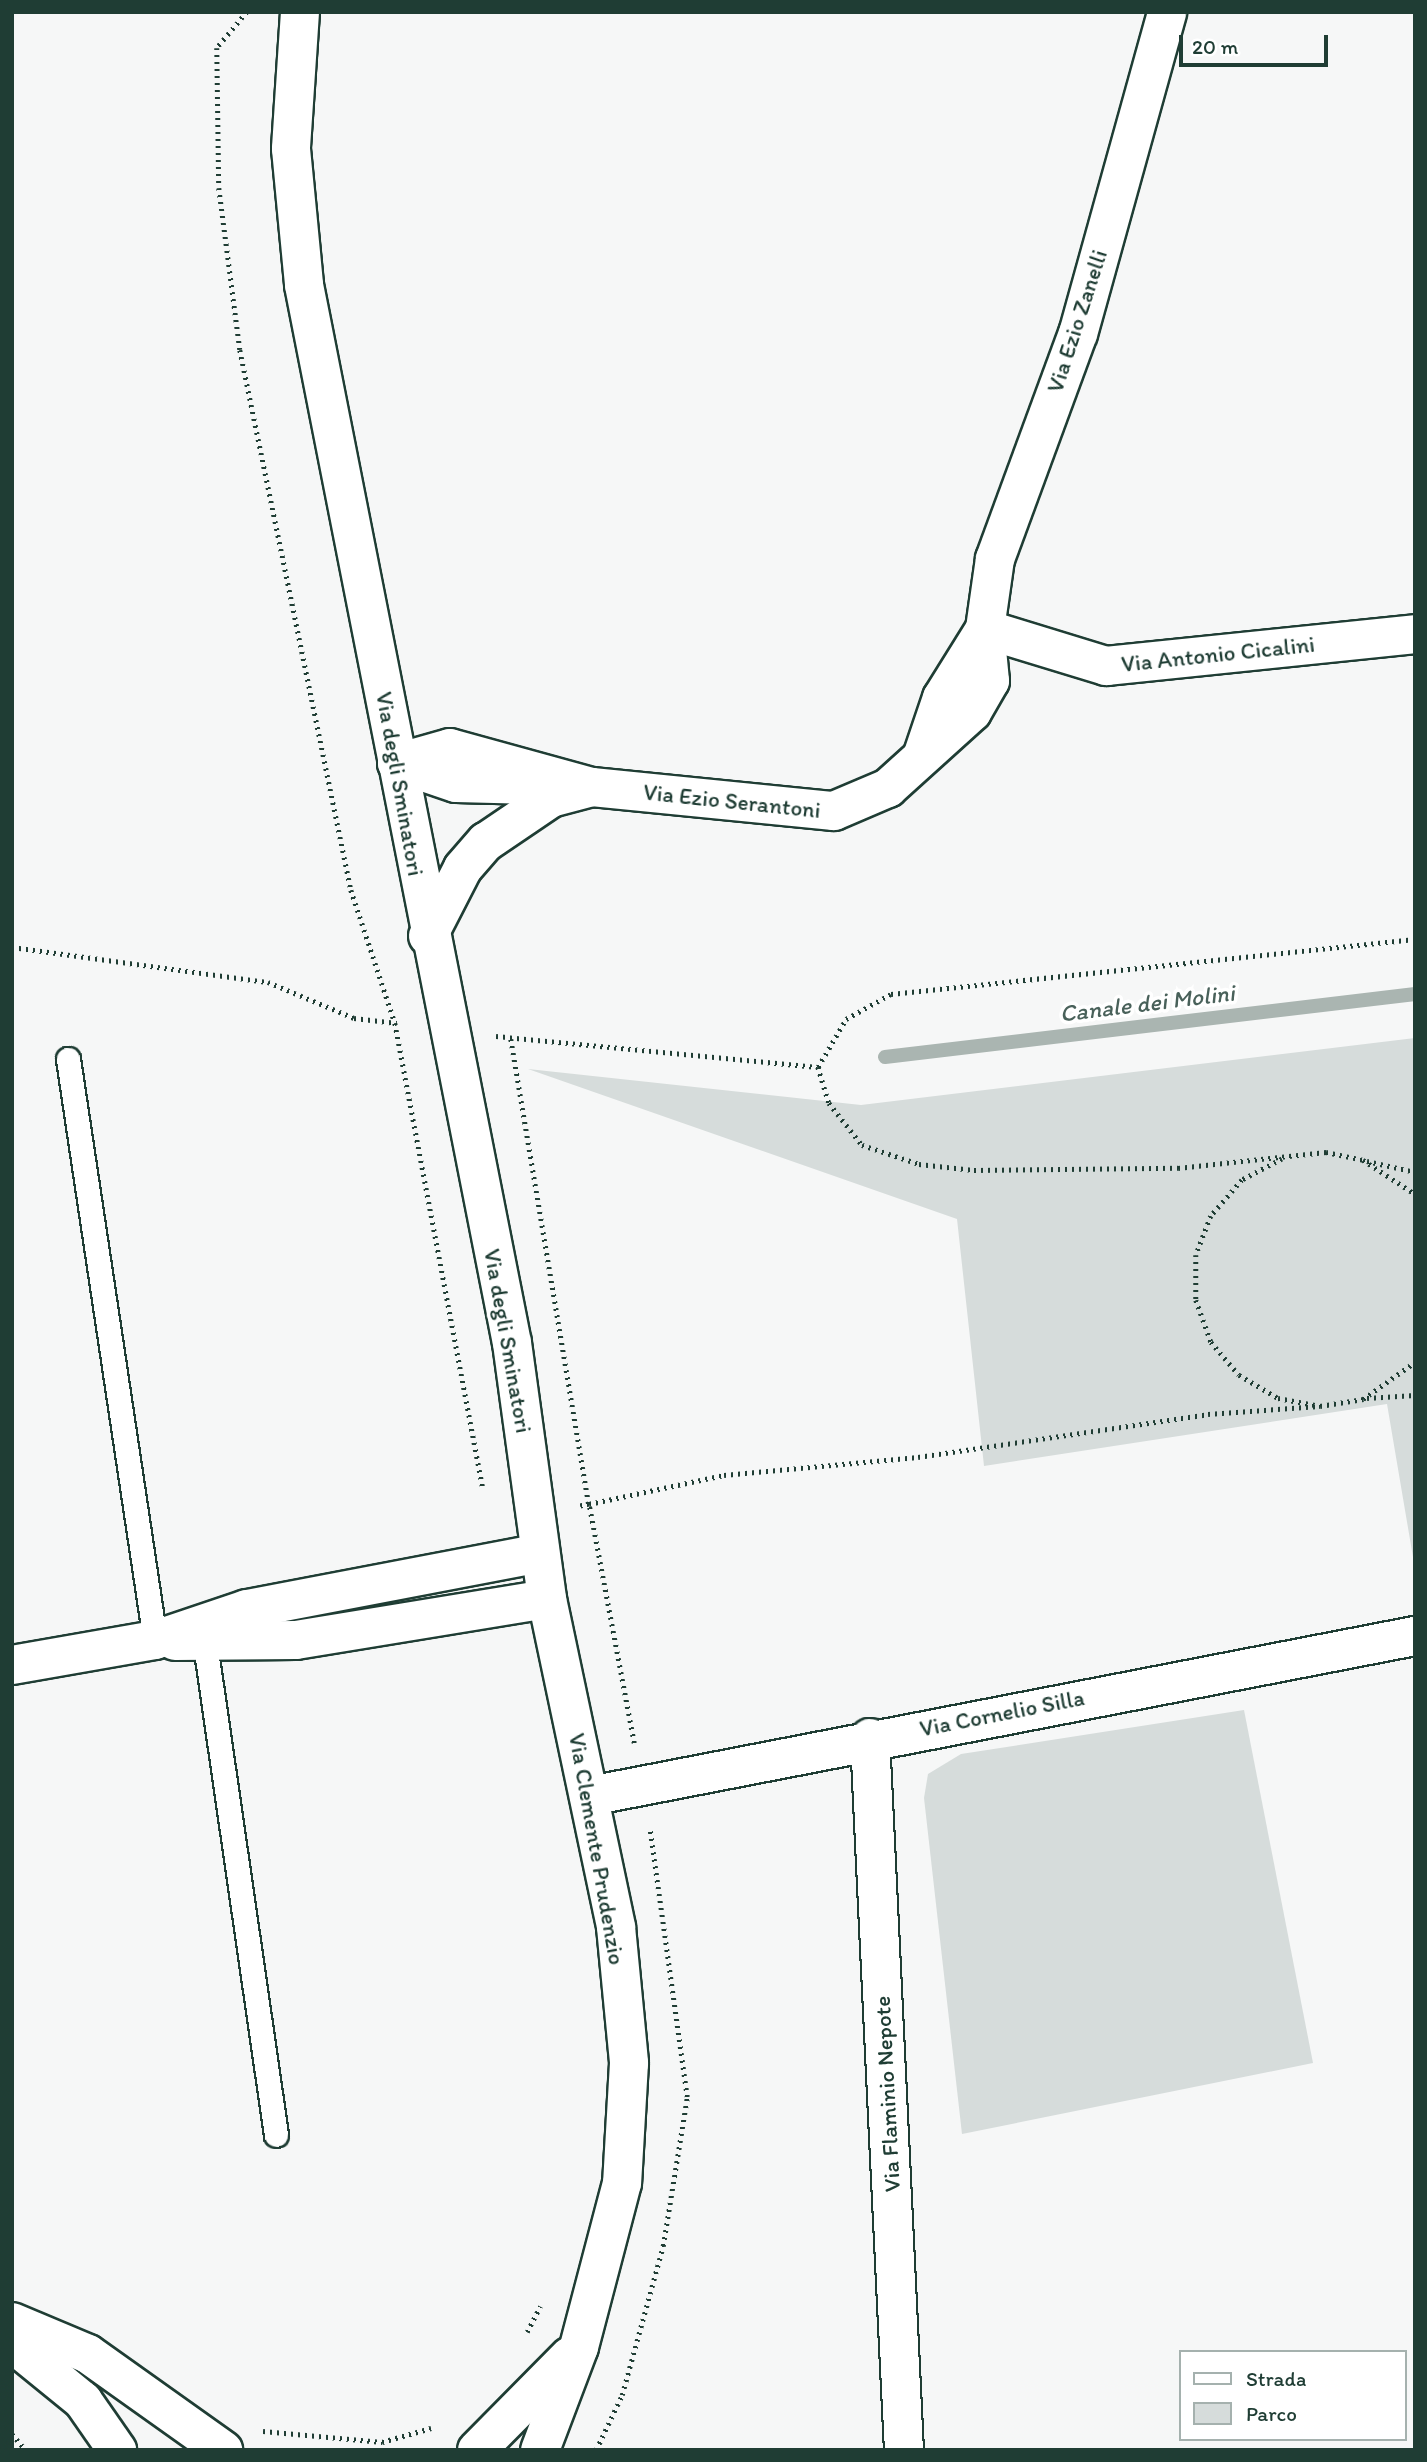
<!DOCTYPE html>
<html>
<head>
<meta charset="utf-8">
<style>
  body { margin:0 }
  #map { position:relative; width:1427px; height:2462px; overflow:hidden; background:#f6f7f7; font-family:Itim,sans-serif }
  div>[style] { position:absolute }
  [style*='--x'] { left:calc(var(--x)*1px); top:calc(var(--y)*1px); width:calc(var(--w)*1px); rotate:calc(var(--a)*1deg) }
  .green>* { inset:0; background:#d6dcdb }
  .stream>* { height:14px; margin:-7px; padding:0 7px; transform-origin:7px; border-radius:7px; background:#aab5b1 }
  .path>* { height:4.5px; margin-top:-2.25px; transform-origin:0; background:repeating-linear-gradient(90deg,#1f3d34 0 2px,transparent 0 7px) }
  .roads { filter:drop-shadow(2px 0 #1f3d34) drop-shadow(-2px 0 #1f3d34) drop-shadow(0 2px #1f3d34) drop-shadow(0 -2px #1f3d34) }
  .lane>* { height:23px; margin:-11.5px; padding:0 11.5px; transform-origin:11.5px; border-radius:11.5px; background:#fff }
  .street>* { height:38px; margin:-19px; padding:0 19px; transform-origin:19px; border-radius:19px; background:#fff }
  span { translate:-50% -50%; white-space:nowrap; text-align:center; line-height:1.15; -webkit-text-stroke:7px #fff; paint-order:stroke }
  .street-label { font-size:23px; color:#1f3d34 }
  .water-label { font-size:24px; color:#49615a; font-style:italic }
  .frame { position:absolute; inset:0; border:14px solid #1f3d34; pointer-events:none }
  .legend { position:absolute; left:1179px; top:2350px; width:228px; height:91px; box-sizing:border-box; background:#fff; border:2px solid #a5b1ae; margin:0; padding:9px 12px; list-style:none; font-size:21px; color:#1f3d34 }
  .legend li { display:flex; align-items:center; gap:14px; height:35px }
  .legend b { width:35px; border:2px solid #a5b1ae }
  .scale { position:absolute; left:1179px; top:35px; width:149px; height:32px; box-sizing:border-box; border:4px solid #1f3d34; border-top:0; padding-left:9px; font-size:21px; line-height:24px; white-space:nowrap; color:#1f3d34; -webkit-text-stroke:5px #fff; paint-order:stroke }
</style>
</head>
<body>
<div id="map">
  <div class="green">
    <i style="clip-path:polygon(1415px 1038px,1415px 1569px,1387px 1404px,984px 1466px,957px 1219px,528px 1069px,861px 1105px)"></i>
    <i style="clip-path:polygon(1244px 1710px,1313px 2063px,962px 2134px,924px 1798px,928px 1774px,961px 1754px)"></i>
  </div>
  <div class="stream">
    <i style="--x:885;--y:1057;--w:534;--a:-6.78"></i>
  </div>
  <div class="path">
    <i style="--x:247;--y:12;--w:47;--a:129.8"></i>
    <i style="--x:217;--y:48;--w:140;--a:89.2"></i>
    <i style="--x:219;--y:188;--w:163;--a:82.6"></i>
    <i style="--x:240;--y:350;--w:551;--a:78.38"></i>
    <i style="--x:351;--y:890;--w:140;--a:71.7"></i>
    <i style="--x:395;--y:1023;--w:473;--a:79.3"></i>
    <i style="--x:12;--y:947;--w:258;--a:7.8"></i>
    <i style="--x:268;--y:982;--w:93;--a:22.7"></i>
    <i style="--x:354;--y:1018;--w:43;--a:6.6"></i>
    <i style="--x:496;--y:1036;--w:323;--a:5.5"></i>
    <i style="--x:818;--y:1067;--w:56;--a:-59.7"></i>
    <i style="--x:846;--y:1019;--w:51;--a:-29.1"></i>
    <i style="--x:891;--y:994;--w:527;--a:-5.99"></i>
    <i style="--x:511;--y:1039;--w:471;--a:80.5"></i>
    <i style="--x:589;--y:1504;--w:9;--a:167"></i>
    <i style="--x:818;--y:1067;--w:38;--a:73"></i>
    <i style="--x:829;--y:1103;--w:53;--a:51.8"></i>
    <i style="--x:862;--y:1145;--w:60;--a:18.4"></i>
    <i style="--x:919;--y:1164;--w:55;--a:6.2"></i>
    <i style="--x:974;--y:1170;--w:204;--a:-0.6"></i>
    <i style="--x:1178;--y:1168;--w:149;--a:-6.2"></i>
    <i style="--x:1326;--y:1152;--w:38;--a:12"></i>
    <i style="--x:1363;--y:1160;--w:62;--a:33.2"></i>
    <i style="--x:1282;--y:1159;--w:45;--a:152.3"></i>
    <i style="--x:1242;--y:1180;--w:48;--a:130.7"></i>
    <i style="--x:1211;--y:1216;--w:42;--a:111"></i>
    <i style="--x:1196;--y:1255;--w:45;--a:90"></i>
    <i style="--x:1196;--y:1300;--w:45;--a:70.3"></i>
    <i style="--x:1211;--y:1342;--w:43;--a:49.7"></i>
    <i style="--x:1239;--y:1375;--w:45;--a:30.5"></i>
    <i style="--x:1278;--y:1398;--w:43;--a:10.8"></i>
    <i style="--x:1320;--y:1406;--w:44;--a:-9.2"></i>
    <i style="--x:1363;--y:1399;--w:64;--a:-35.4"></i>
    <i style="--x:1367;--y:1161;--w:49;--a:12.9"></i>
    <i style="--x:1367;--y:1398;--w:48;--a:-3.6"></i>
    <i style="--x:634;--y:1743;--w:243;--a:-100.7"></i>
    <i style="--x:589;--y:1504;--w:138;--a:-12.1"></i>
    <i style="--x:724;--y:1475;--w:195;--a:-5.3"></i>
    <i style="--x:918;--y:1457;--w:293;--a:-8.4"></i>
    <i style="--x:1208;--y:1414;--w:112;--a:-4.1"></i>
    <i style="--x:527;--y:2332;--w:29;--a:-63"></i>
    <i style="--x:263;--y:2431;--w:120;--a:5.3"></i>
    <i style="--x:382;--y:2442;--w:51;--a:-15.9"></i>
    <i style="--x:12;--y:2434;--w:21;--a:49"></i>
    <i style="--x:596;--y:2450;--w:61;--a:-64.7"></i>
    <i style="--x:622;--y:2395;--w:155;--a:-74.6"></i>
    <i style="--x:663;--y:2246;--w:151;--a:-80.8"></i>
    <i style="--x:687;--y:2097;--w:269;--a:-97.9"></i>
  </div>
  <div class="roads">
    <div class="lane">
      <i style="--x:68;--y:1059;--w:587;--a:81.48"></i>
      <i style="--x:203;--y:1630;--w:510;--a:81.77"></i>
    </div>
    <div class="street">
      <i style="--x:300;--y:12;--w:137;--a:93.8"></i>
      <i style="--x:291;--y:149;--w:137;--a:84.5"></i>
      <i style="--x:304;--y:285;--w:1078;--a:78.88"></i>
      <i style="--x:512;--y:1343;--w:258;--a:82.2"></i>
      <i style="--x:547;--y:1599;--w:335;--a:78.1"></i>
      <i style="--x:616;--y:1927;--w:137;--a:84.5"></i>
      <i style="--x:629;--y:2063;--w:120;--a:93.3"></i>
      <i style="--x:622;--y:2183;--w:170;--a:104.7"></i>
      <i style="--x:579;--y:2347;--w:110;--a:110.7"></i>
      <i style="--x:985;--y:629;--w:127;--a:17"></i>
      <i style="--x:1106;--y:666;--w:311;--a:-5.9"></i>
      <i style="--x:923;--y:754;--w:59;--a:-71.3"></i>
      <i style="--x:942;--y:698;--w:81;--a:-58.1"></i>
      <i style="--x:397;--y:763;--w:55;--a:-15.8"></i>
      <i style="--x:450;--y:748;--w:147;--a:15.4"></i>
      <i style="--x:592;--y:787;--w:243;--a:5.7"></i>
      <i style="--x:834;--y:811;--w:59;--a:-23.1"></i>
      <i style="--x:888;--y:788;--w:113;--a:-42.1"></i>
      <i style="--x:972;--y:712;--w:36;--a:-60"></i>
      <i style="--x:990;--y:681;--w:52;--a:-95.5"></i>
      <i style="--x:985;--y:629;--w:71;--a:-81.9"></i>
      <i style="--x:995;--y:559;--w:240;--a:-69.8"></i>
      <i style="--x:1078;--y:334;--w:334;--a:-74.5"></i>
      <i style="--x:397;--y:763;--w:62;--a:18.7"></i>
      <i style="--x:456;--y:783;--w:77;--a:1.5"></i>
      <i style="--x:428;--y:936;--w:76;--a:-62.8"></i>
      <i style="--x:463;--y:868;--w:35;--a:-49"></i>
      <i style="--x:486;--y:842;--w:78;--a:-34.1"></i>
      <i style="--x:551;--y:798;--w:42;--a:-15"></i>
      <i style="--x:175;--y:1641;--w:121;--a:-0.5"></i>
      <i style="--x:296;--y:1640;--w:254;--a:-9.3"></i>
      <i style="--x:12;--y:1665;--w:145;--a:-9.9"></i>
      <i style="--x:155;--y:1640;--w:97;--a:-18.6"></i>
      <i style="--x:247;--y:1609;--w:298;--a:-10.8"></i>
      <i style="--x:870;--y:1738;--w:713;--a:87.27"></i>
      <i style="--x:590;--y:1796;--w:840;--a:-10.98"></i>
      <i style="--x:12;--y:2322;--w:82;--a:22.8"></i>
      <i style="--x:88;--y:2354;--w:166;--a:35.4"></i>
      <i style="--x:12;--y:2343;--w:92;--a:39.2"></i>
      <i style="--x:83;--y:2401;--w:60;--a:55.2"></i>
      <i style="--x:477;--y:2450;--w:132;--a:-45.3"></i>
    </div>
  </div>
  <div class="street-label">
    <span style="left:1077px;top:321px;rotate:-72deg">Via Ezio Zanelli</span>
    <span style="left:1218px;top:654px;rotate:-6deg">Via Antonio Cicalini</span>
    <span style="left:400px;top:784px;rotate:80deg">Via degli Sminatori</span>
    <span style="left:732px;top:801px;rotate:6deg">Via Ezio Serantoni</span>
    <span style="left:508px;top:1341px;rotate:80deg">Via degli Sminatori</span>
    <span style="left:1002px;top:1713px;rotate:-11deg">Via Cornelio Silla</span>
    <span style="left:597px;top:1849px;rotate:80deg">Via Clemente Prudenzio</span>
    <span style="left:887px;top:2094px;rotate:-93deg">Via Flaminio Nepote</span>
  </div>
  <div class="water-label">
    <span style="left:1147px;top:1003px;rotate:-7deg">Canale dei Molini</span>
  </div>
  <div class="frame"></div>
  <ul class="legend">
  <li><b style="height:9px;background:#fff"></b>Strada</li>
  <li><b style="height:19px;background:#d6dcdb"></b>Parco</li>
  </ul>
  <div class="scale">20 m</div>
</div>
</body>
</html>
